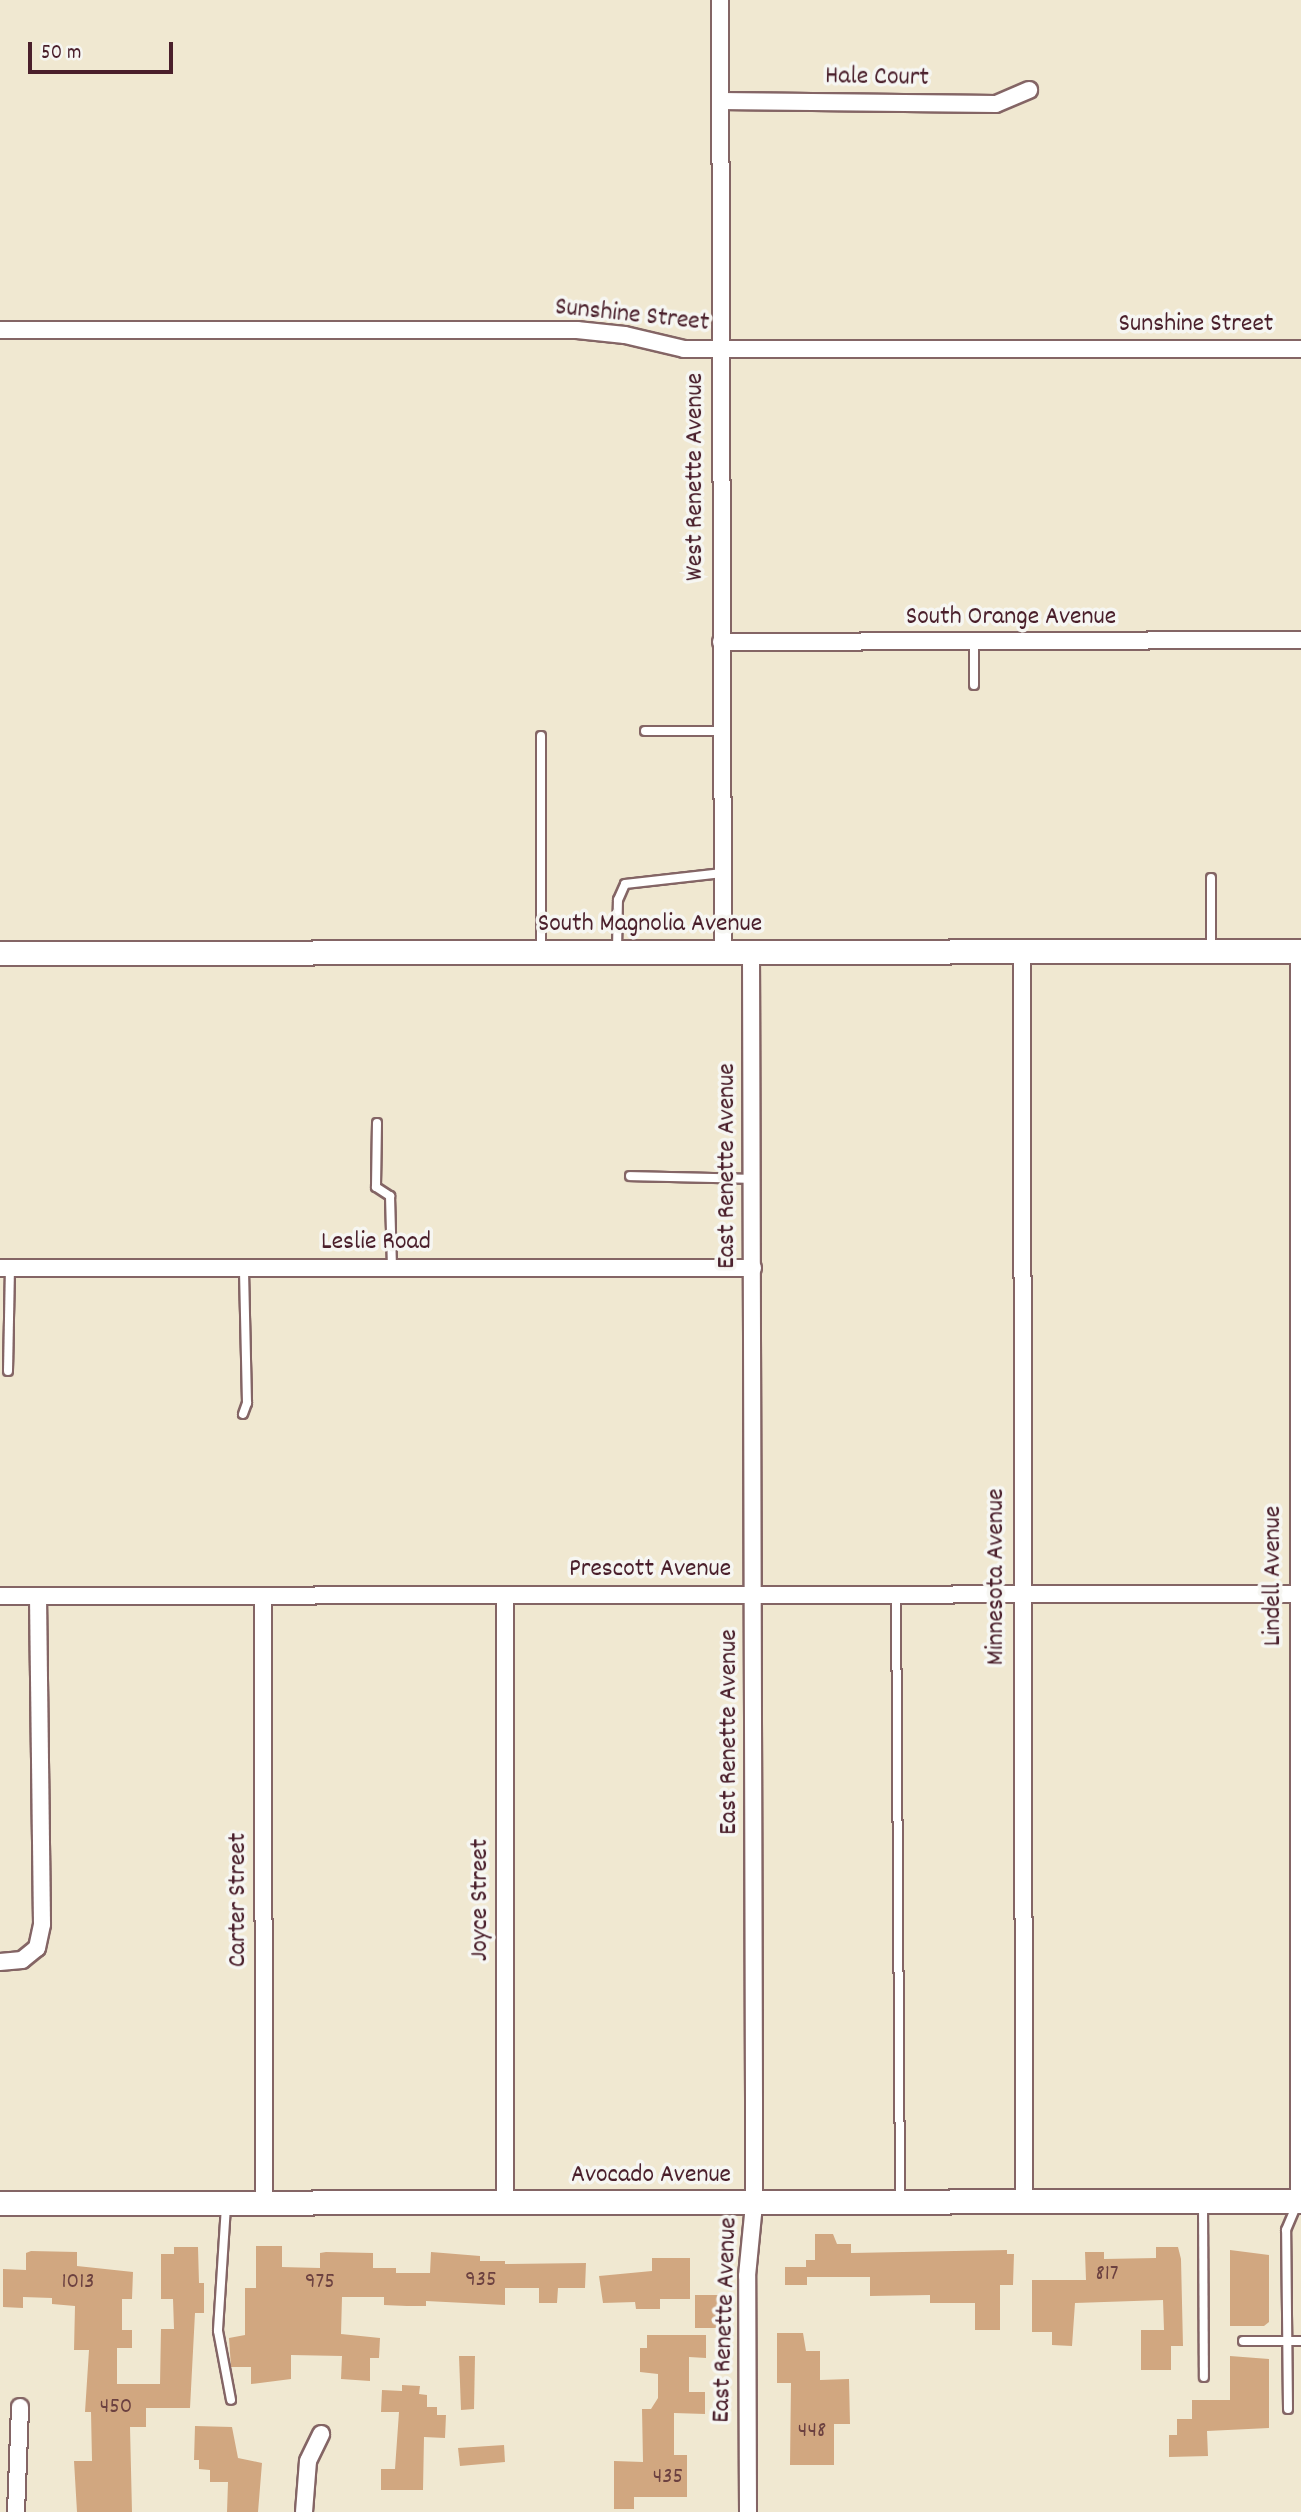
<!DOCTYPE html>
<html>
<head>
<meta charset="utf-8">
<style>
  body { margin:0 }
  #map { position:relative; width:1301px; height:2512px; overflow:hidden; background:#f0e8d1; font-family:Dekko,sans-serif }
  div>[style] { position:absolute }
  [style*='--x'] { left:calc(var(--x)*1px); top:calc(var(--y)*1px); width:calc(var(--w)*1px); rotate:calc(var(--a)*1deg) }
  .building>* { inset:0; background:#d1a780 }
  .roads { filter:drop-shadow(2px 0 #846565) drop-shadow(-2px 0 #846565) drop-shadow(0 2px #846565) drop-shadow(0 -2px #846565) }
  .service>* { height:8px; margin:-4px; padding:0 4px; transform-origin:4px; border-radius:4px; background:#fff }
  .minor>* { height:16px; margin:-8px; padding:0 8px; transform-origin:8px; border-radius:8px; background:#fff }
  .secondary>* { height:23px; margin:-11.5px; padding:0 11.5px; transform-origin:11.5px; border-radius:11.5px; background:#fff }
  span { translate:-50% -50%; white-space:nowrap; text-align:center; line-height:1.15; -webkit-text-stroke:7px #f6f6f2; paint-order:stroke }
  .number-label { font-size:23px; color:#6c4140 }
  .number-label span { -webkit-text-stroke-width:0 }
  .street-label { font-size:26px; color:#4a1f2b }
  .scale { position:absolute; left:28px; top:42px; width:145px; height:32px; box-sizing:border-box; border:4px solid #4a1f2b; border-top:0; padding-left:9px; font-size:21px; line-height:24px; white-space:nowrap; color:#4a1f2b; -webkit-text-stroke:5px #f6f6f2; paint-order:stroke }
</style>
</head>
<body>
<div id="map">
  <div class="building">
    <i style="clip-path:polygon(815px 2234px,833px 2234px,837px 2244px,851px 2244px,851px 2253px,1007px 2250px,1007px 2254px,1014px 2254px,1013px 2285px,1000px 2285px,1000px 2330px,975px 2330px,975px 2303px,930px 2303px,930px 2295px,870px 2296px,870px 2277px,807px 2277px,807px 2285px,785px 2285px,785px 2267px,806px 2267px,806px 2260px,815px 2260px)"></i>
    <i style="clip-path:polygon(256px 2246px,282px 2246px,282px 2267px,320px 2268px,320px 2253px,326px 2252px,373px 2253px,373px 2268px,396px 2268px,396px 2273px,430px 2273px,431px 2252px,480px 2256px,480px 2261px,505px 2261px,505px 2264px,586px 2263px,585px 2288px,558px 2288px,557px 2303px,539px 2303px,539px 2288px,505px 2288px,505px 2305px,426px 2301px,426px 2306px,407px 2306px,384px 2305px,384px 2297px,342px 2297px,341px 2334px,380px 2338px,379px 2358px,370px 2358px,370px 2381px,341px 2379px,342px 2356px,291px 2355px,291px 2379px,251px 2384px,251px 2367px,231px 2367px,229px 2338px,245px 2335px,245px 2288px,256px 2288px)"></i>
    <i style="clip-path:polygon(174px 2247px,198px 2247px,199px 2283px,204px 2283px,204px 2313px,195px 2313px,190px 2408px,146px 2408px,146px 2427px,130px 2427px,132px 2512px,77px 2512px,74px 2461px,92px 2461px,91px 2412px,85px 2412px,89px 2350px,74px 2350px,75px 2306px,52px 2304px,52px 2298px,23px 2297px,23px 2308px,3px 2307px,3px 2269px,26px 2270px,26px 2253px,31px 2251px,77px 2252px,77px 2266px,133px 2272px,132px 2299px,122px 2299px,122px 2330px,132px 2330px,132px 2348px,117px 2348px,117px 2384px,160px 2384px,161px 2329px,174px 2329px,173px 2299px,161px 2299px,161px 2254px,174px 2254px)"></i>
    <i style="clip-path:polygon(1156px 2247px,1178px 2247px,1181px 2259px,1183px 2346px,1171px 2346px,1171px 2370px,1141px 2370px,1141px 2330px,1164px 2330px,1163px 2300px,1075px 2303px,1072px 2346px,1052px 2345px,1052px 2332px,1032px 2332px,1032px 2280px,1086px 2280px,1085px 2252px,1104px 2252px,1104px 2259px,1156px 2258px)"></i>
    <i style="clip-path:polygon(1230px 2250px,1269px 2255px,1269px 2322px,1264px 2326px,1230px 2326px)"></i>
    <i style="clip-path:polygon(652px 2258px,690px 2258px,690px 2299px,660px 2299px,660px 2309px,636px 2309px,635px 2302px,603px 2303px,599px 2276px,652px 2271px)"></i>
    <i style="clip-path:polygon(695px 2295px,720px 2295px,720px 2328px,695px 2328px)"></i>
    <i style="clip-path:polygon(777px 2333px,803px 2333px,806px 2351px,820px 2351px,820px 2380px,849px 2379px,850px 2424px,834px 2424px,834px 2465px,790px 2465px,791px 2383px,777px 2383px)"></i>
    <i style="clip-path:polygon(647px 2335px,706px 2335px,706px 2358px,689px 2357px,689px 2392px,705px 2392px,705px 2414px,674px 2413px,674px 2455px,687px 2455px,687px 2497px,634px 2497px,634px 2509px,614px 2509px,614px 2461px,643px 2462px,642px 2409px,651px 2409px,658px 2398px,658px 2374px,640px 2372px,640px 2348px,647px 2348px)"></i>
    <i style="clip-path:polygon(459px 2356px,475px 2356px,474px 2409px,461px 2410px)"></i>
    <i style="clip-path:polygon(1230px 2356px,1269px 2359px,1269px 2428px,1207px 2431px,1208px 2456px,1169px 2457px,1169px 2435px,1177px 2435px,1177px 2419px,1192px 2419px,1192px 2400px,1230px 2400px)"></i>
    <i style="clip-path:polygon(402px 2385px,420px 2386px,419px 2394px,427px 2395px,427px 2407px,437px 2407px,437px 2415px,446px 2415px,445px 2438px,424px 2437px,423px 2490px,381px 2490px,381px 2469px,395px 2469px,399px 2412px,381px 2412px,382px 2390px,402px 2391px)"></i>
    <i style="clip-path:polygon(195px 2426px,232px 2427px,238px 2458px,262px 2463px,258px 2512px,227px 2512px,228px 2482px,210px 2482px,210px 2470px,199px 2469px,199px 2460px,194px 2460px)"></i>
    <i style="clip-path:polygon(504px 2445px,505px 2462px,460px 2466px,458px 2448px)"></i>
  </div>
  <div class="roads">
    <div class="service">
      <i style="--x:974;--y:643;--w:42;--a:90"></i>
      <i style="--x:645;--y:731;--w:77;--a:0"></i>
      <i style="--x:541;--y:736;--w:214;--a:90"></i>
      <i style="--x:1211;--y:878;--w:70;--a:90"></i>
      <i style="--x:617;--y:950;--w:50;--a:-88.9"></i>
      <i style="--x:618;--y:900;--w:17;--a:-66"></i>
      <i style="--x:625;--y:884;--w:98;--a:-6.5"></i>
      <i style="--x:377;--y:1123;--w:64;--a:90.9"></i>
      <i style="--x:376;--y:1187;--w:17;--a:33"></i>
      <i style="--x:390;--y:1196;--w:72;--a:88.4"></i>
      <i style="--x:630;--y:1176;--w:123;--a:1.4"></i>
      <i style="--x:8;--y:1371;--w:103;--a:-88.9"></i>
      <i style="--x:243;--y:1414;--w:12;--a:-70"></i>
      <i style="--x:247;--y:1403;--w:135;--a:-91.3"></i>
      <i style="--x:896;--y:1593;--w:607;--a:89.62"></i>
      <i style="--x:1203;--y:2204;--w:173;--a:89.7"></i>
      <i style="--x:226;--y:2206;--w:125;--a:93.7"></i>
      <i style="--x:218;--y:2331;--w:70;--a:79.3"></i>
      <i style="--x:1243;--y:2341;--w:58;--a:0"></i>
      <i style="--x:1288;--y:2409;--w:179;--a:-90.6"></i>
      <i style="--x:1286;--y:2230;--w:28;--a:-67"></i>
    </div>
    <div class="minor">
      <i style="--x:720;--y:0;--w:953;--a:89.82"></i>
      <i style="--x:720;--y:101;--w:276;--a:0.6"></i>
      <i style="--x:996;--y:104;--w:36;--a:-23"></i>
      <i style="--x:0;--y:330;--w:577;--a:0"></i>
      <i style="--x:577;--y:330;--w:48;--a:5.9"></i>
      <i style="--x:625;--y:335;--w:61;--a:13.3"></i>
      <i style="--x:684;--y:349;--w:617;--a:0"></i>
      <i style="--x:721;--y:642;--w:580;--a:-0.2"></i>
      <i style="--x:1299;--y:951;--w:1250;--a:90"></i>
      <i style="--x:1022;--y:953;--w:1248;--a:89.91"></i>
      <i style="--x:0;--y:1268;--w:753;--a:0"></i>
      <i style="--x:0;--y:1596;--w:1301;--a:-0.09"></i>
      <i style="--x:263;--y:1596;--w:608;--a:89.91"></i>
      <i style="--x:505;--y:1596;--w:608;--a:90"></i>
      <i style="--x:0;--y:1962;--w:22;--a:-5"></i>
      <i style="--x:22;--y:1960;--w:19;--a:-39"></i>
      <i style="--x:37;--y:1948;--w:25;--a:-78"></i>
      <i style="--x:42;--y:1924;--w:328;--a:-90.7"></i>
      <i style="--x:16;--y:2512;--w:105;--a:-87.8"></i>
      <i style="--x:304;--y:2512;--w:51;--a:-85.5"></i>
      <i style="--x:308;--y:2461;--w:30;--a:-64"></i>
      <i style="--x:748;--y:2512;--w:236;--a:-90.2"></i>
      <i style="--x:747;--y:2276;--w:72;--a:-84.4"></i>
      <i style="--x:754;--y:2204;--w:104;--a:-90"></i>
      <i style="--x:754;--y:2100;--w:1147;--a:-90.15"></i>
    </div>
    <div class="secondary">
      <i style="--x:0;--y:953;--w:1301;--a:-0.09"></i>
      <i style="--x:0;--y:2203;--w:1301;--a:-0.09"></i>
    </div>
  </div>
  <div class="number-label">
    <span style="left:1107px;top:2275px">817</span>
    <span style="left:481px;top:2281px">935</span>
    <span style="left:78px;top:2283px">1013</span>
    <span style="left:320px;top:2283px">975</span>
    <span style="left:116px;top:2408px">450</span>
    <span style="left:812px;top:2432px">448</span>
    <span style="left:668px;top:2478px">435</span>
  </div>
  <div class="street-label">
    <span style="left:877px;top:78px;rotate:1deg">Hale Court</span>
    <span style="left:632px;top:316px;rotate:6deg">Sunshine Street</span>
    <span style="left:1196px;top:325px">Sunshine Street</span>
    <span style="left:696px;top:477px;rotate:-90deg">West Renette Avenue</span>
    <span style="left:1011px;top:618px">South Orange Avenue</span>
    <span style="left:650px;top:925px">South Magnolia Avenue</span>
    <span style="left:728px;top:1166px;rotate:-90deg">East Renette Avenue</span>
    <span style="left:376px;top:1243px">Leslie Road</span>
    <span style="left:650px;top:1570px">Prescott Avenue</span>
    <span style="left:1274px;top:1576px;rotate:-90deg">Lindell Avenue</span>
    <span style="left:997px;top:1577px;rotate:-90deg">Minnesota Avenue</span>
    <span style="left:730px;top:1732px;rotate:-90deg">East Renette Avenue</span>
    <span style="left:239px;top:1900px;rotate:-90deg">Carter Street</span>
    <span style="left:481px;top:1900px;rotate:-90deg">Joyce Street</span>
    <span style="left:651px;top:2176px">Avocado Avenue</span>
    <span style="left:726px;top:2320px;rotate:-88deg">East Renette Avenue</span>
  </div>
  <div class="scale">50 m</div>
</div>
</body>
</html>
